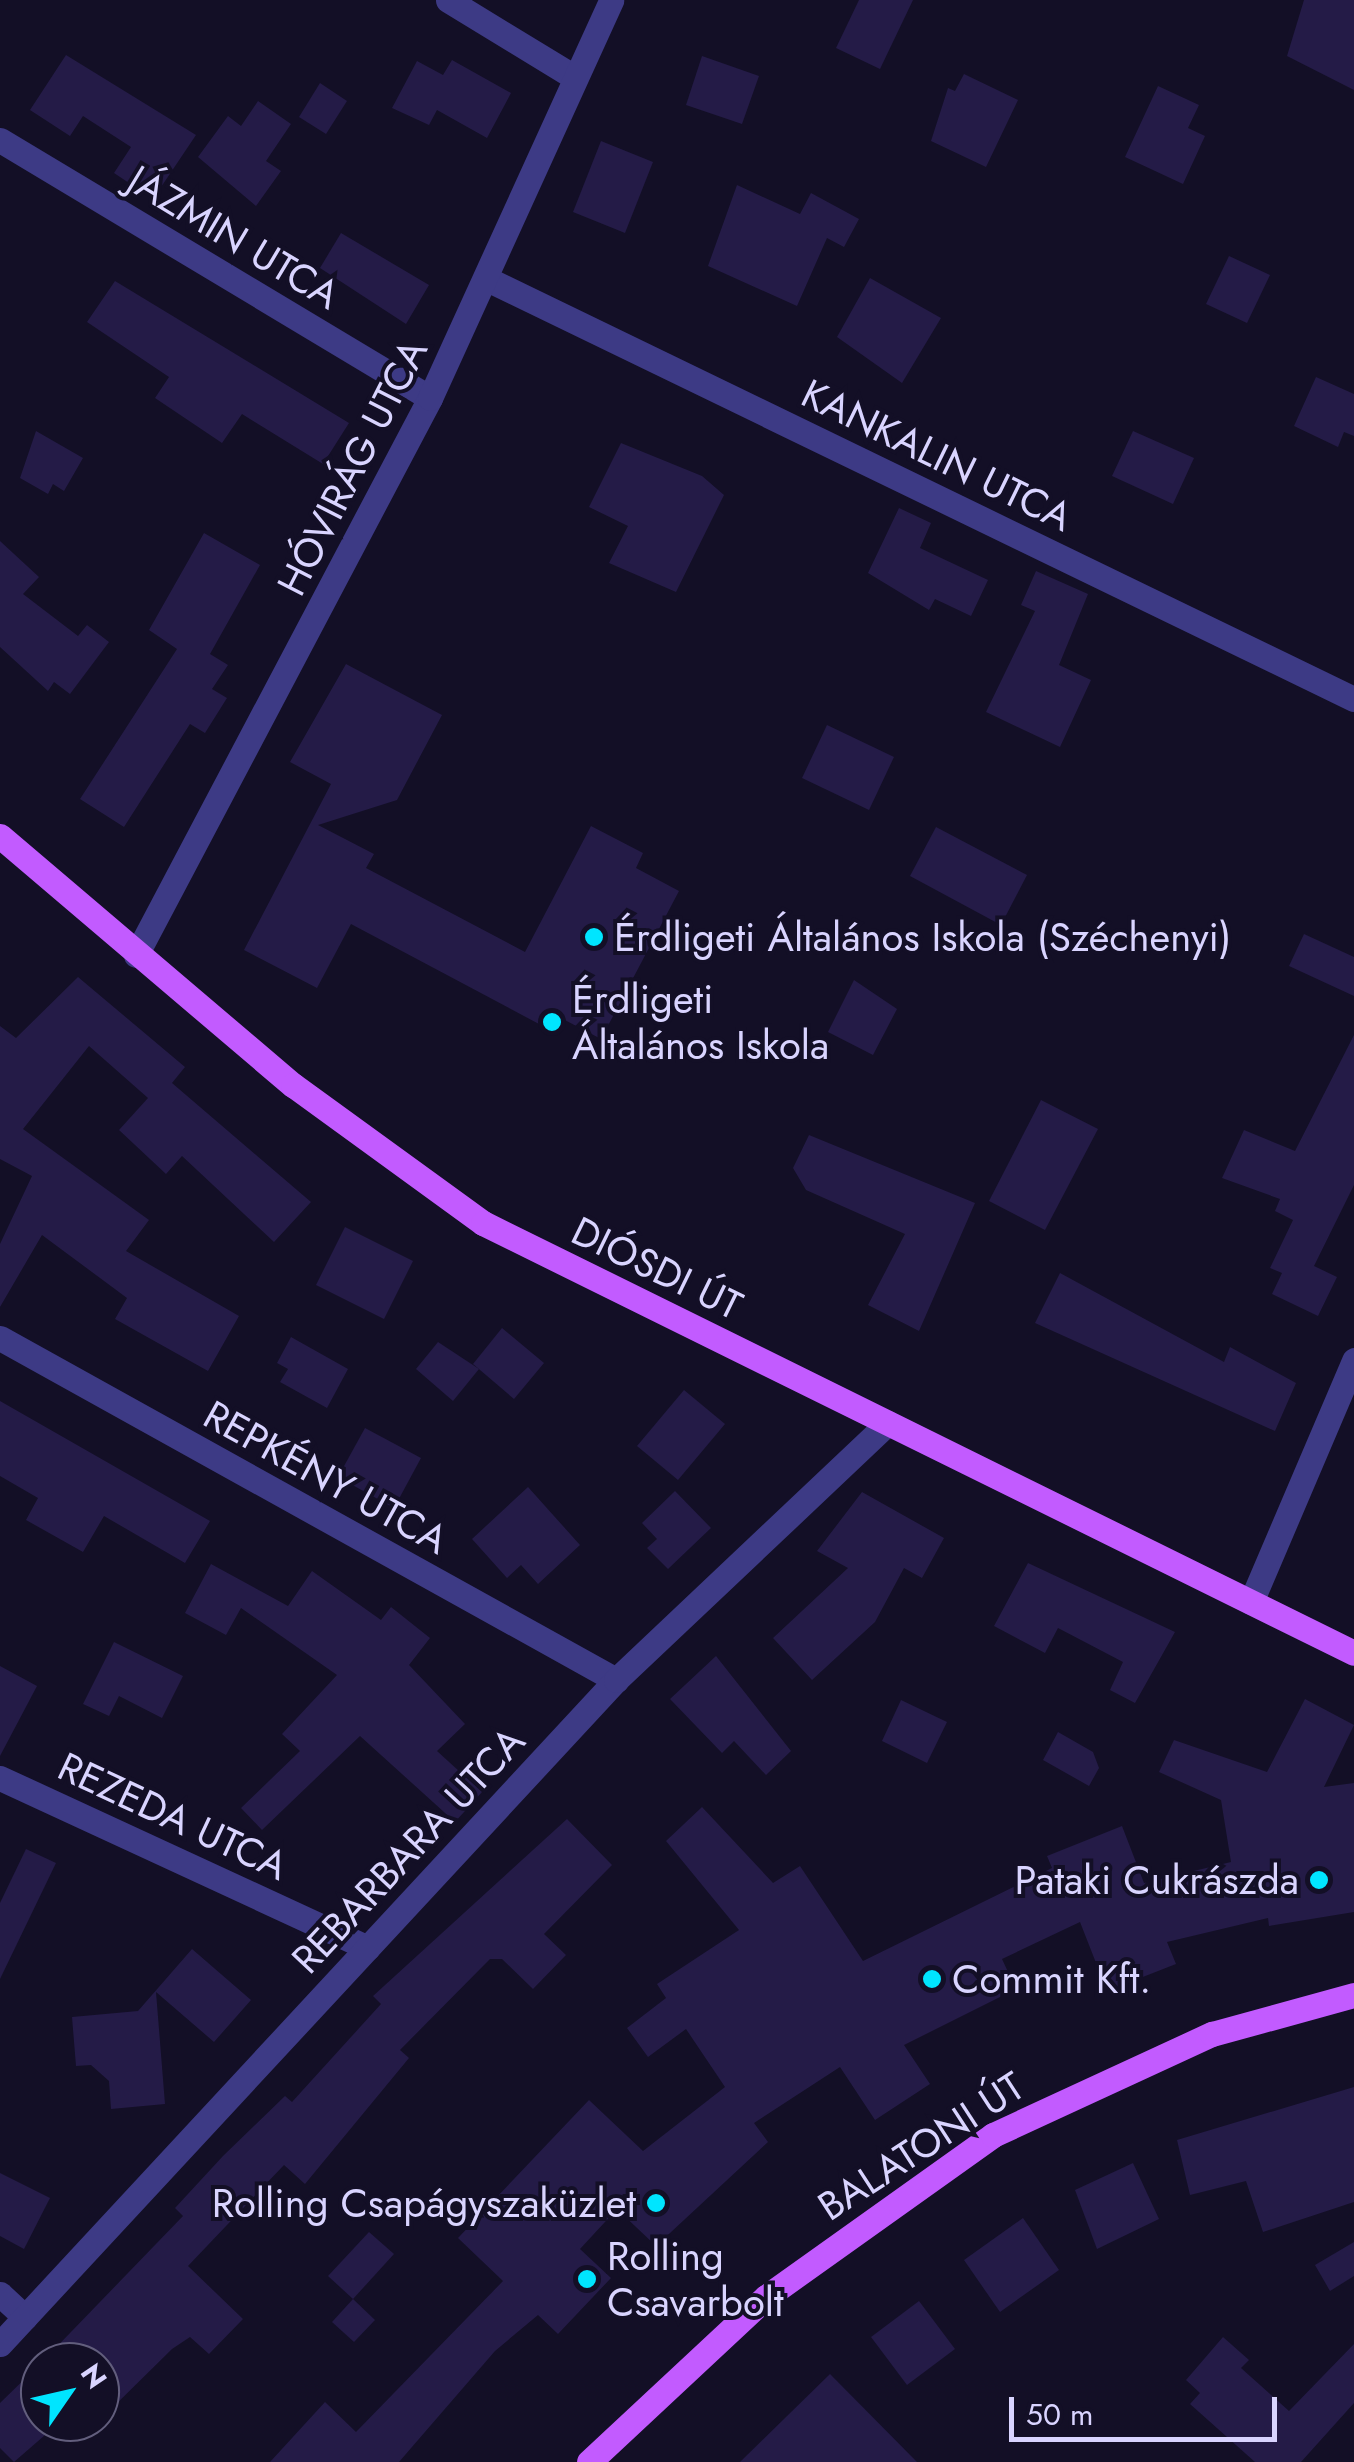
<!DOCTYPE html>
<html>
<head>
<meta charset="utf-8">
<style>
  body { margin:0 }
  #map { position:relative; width:1354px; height:2462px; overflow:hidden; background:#130f26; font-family:Jost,sans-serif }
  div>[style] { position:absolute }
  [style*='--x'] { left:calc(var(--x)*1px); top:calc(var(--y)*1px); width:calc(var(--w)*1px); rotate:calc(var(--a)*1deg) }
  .building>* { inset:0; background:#241b47 }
  .minor>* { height:25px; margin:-12.5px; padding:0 12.5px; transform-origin:12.5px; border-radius:12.5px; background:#3d3a85 }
  .major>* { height:25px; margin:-12.5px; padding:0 12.5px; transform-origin:12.5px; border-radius:12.5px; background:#c25bff }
  .dots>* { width:28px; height:28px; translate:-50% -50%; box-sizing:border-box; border:5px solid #130f26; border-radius:50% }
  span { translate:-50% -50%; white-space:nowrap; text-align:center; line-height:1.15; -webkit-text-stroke:8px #130f26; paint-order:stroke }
  .street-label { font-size:40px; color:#d9d4ff }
  .poi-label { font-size:40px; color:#d9d4ff }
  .left { translate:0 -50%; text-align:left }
  .right { translate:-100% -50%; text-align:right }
  .north { position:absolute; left:20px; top:2342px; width:100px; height:100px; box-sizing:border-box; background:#130f26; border:2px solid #625e7d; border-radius:50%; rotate:56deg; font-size:28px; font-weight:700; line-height:40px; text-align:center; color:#d9d4ff }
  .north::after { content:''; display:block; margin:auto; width:35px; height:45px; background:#00e5ff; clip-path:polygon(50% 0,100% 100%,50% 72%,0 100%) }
  .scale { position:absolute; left:1009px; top:2397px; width:268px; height:45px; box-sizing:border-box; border:5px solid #d9d4ff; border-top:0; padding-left:12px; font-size:30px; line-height:35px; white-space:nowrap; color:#d9d4ff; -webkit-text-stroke:8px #130f26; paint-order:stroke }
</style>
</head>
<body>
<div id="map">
  <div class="building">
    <i style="clip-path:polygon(859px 0,913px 0,880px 69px,836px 48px)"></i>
    <i style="clip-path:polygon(1304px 0,1354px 0,1354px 90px,1287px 56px)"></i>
    <i style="clip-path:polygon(66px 55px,196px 135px,153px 199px,114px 173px,131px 147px,83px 116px,70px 136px,30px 110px)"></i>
    <i style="clip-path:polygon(702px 56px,759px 76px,742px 124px,686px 105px)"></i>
    <i style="clip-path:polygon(452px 60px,511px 93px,487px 138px,437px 110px,429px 125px,392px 108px,417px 61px,443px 75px)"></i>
    <i style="clip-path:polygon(964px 74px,1018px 100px,986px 167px,931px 141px,948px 88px,955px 91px)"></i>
    <i style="clip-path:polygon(320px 83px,347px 101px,326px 134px,299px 117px)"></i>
    <i style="clip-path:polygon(1158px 86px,1199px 105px,1188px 128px,1205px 136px,1183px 184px,1125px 157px)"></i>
    <i style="clip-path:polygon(258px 101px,291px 124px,266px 161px,281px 171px,256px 206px,198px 157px,228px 116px,241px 126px)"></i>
    <i style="clip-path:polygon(601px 141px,653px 162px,625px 233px,573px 212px)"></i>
    <i style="clip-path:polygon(737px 185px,800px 214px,811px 193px,859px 219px,844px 247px,827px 238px,797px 306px,708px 266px)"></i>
    <i style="clip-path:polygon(341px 233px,429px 285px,406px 324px,320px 268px)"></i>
    <i style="clip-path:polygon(1229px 256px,1270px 275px,1247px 323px,1206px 304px)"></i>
    <i style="clip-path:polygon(870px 278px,941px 318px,902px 383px,837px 337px)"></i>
    <i style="clip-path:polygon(115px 281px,349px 423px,323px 464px,242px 414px,222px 443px,155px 398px,169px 377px,87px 322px)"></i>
    <i style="clip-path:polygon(1316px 377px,1354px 394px,1354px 436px,1344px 432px,1338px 447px,1294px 426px)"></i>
    <i style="clip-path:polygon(36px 431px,83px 458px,64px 491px,53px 484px,48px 494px,20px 478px)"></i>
    <i style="clip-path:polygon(1133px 431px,1194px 458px,1173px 504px,1112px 476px)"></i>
    <i style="clip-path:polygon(621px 443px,702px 476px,724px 495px,676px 592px,609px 563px,628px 526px,589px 507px)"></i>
    <i style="clip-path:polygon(899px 508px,931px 523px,920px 548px,988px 580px,971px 616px,935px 599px,929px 610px,868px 573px)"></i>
    <i style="clip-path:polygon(204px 533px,260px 565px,210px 654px,228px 665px,212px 689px,227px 698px,205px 733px,190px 724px,124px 827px,80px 799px,177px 649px,149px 630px)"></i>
    <i style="clip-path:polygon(0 541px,39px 577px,23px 594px,78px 636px,87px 625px,109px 642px,70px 694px,54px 682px,48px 691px,0 647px)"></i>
    <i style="clip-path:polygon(1036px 571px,1088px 594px,1059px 665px,1091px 680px,1060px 747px,986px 712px,1035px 611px,1021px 605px)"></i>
    <i style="clip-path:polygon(346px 664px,442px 715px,397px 800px,318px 825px,374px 854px,366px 868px,525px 952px,591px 826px,643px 853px,636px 868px,679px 891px,601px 1039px,561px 1018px,554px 1032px,351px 924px,317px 988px,244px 950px,331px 784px,290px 762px)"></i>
    <i style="clip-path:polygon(827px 725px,894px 757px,869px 810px,802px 778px)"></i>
    <i style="clip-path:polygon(936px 827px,1027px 875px,1001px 925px,910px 876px)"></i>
    <i style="clip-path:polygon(1304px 934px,1354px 957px,1354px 996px,1289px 966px)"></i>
    <i style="clip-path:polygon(78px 977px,185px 1067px,172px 1083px,311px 1202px,274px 1242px,182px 1156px,166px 1174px,119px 1130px,148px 1098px,89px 1046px,23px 1129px,149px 1220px,126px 1251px,239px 1316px,208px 1371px,115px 1319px,127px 1298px,42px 1235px,0 1307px,0 1244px,32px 1176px,0 1159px,0 1026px,16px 1038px)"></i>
    <i style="clip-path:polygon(854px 980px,897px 1009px,873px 1055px,828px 1032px)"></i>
    <i style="clip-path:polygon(1354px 1035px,1354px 1185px,1314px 1266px,1337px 1277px,1318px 1316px,1272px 1294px,1282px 1273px,1270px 1268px,1293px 1220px,1275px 1211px,1280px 1199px,1222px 1178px,1244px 1130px,1295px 1151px)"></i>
    <i style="clip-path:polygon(1041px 1100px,1098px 1129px,1045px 1230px,989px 1201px)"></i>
    <i style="clip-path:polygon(809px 1135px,975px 1203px,919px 1331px,868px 1305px,905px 1234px,806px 1190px,793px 1168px)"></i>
    <i style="clip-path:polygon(345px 1227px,413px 1261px,384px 1319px,316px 1285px)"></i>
    <i style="clip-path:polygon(1060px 1273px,1224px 1362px,1230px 1347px,1296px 1383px,1275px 1431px,1035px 1323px)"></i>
    <i style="clip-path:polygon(502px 1328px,544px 1363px,514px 1399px,473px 1364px)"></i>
    <i style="clip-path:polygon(291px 1337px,348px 1369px,327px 1408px,280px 1382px,288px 1369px,277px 1363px)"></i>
    <i style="clip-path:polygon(438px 1342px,479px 1369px,453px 1401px,416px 1369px)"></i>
    <i style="clip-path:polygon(684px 1390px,725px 1424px,678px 1480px,637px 1446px)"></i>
    <i style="clip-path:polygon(0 1401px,210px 1521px,185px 1563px,104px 1516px,83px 1552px,26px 1520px,38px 1498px,0 1476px)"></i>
    <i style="clip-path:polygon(365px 1428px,421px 1458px,394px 1508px,338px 1477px)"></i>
    <i style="clip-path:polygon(528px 1487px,580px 1545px,538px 1584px,521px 1565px,507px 1578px,472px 1539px)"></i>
    <i style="clip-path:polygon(675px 1491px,711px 1528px,668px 1569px,647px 1548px,657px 1539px,642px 1523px)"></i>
    <i style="clip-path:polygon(862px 1492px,944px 1538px,922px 1578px,904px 1568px,875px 1622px,812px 1680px,773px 1638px,848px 1568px,817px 1551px)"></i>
    <i style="clip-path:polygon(1028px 1563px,1175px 1632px,1135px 1703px,1110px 1690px,1123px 1662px,1058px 1628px,1045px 1653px,994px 1626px)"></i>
    <i style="clip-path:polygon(211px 1564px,288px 1606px,312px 1571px,381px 1620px,391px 1607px,430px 1638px,409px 1665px,465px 1724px,437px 1751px,482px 1792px,455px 1822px,360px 1736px,262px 1830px,241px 1808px,300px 1751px,282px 1734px,337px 1675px,241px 1608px,226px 1635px,185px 1613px)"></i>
    <i style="clip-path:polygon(114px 1642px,183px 1676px,162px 1718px,119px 1696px,109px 1716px,83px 1704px)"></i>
    <i style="clip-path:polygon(716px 1656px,791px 1751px,766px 1775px,734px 1741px,722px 1753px,670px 1699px)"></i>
    <i style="clip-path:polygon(0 1666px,37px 1686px,0 1756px)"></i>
    <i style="clip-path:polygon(1305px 1699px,1354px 1725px,1324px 1787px,1354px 1783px,1354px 1912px,1269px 1926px,1268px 1918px,1167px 1942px,1176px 1964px,1107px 1991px,1080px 1922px,1002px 1959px,1016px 1989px,904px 2045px,930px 2084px,875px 2120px,840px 2067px,754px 2123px,768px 2142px,656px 2246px,617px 2209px,580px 2249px,611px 2278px,558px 2334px,538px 2315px,495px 2351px,399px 2462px,270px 2462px,325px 2402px,356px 2432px,503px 2281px,458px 2238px,589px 2100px,643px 2151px,725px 2087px,686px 2029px,648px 2057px,627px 2028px,666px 1998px,657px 1984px,739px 1930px,666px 1841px,702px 1807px,773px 1883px,800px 1866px,863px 1961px,1052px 1868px,1047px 1856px,1122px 1826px,1144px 1883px,1231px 1862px,1221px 1800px,1159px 1772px,1174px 1740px,1267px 1772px)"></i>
    <i style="clip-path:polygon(901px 1700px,947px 1722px,927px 1763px,882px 1741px)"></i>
    <i style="clip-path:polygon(1058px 1732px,1093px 1752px,1099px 1768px,1089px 1786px,1043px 1760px)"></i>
    <i style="clip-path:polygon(567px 1819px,612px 1865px,544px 1934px,566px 1955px,533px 1989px,502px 1959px,490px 1959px,400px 2050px,409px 2058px,305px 2184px,284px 2165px,188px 2266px,243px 2319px,209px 2354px,190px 2337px,172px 2349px,100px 2420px,100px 2362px,42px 2362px,183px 2216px,175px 2208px,223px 2156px,285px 2096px,292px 2102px,381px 2004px,373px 1996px)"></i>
    <i style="clip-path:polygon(26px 1849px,56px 1863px,0 1979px,0 1903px)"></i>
    <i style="clip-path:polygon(192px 1949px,251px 2000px,214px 2042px,156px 1992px,165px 2104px,111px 2109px,109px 2081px,91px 2065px,76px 2066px,72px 2017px,138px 2011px)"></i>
    <i style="clip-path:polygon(1354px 2087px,1354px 2202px,1263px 2232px,1246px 2181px,1190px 2195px,1177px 2140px)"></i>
    <i style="clip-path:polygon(1133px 2163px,1159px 2219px,1097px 2249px,1075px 2190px)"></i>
    <i style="clip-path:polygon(0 2173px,50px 2198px,24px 2249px,0 2236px)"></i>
    <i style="clip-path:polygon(1023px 2218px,1059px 2270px,1000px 2312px,964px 2260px)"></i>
    <i style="clip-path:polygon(369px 2232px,394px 2254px,353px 2299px,328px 2276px)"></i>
    <i style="clip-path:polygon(1354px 2242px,1354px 2276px,1330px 2291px,1315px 2265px)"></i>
    <i style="clip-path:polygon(353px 2299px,375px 2320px,354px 2342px,332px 2322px)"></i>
    <i style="clip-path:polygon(919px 2301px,955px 2349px,907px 2385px,871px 2337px)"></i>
    <i style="clip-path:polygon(1223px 2337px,1249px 2360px,1241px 2368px,1289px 2411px,1354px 2344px,1354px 2403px,1301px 2462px,1255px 2462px,1190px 2404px,1200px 2393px,1186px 2380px)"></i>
    <i style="clip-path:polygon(40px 2364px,40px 2422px,60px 2422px,14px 2462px,0 2448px,0 2403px)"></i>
    <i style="clip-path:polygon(830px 2374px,917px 2462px,740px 2462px)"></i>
  </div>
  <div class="minor">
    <i style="--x:448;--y:0;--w:144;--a:31.4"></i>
    <i style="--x:0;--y:140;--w:501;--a:30.96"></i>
    <i style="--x:487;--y:279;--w:963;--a:25.85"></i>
    <i style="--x:136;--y:955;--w:630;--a:-62.17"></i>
    <i style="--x:430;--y:398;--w:437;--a:-65.5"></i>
    <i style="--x:0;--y:1338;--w:705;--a:29.04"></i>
    <i style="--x:1251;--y:1602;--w:263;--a:-66.9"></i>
    <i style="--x:0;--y:1778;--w:405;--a:24.8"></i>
    <i style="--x:0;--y:2294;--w:34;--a:43"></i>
    <i style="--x:0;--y:2344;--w:906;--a:-47.15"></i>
    <i style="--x:616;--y:1680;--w:374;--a:-43.4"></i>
  </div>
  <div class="major">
    <i style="--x:0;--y:836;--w:385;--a:40.4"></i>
    <i style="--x:293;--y:1085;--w:235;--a:36"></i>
    <i style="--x:483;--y:1223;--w:971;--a:26.27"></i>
    <i style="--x:589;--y:2462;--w:242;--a:-43"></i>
    <i style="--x:766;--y:2297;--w:279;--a:-35.5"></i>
    <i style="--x:993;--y:2135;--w:241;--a:-24.8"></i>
    <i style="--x:1212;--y:2034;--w:147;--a:-15.4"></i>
  </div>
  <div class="dots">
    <i style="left:594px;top:937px;background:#00e5ff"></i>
    <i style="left:552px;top:1022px;background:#00e5ff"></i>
    <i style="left:1319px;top:1880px;background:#00e5ff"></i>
    <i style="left:932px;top:1979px;background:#00e5ff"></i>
    <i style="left:656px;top:2203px;background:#00e5ff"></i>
    <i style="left:587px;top:2279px;background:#00e5ff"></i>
  </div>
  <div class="street-label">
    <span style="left:234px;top:237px;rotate:31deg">JÁZMIN UTCA</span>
    <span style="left:937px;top:455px;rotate:26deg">KANKALIN UTCA</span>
    <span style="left:352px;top:467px;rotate:-63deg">HÓVIRÁG UTCA</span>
    <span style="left:657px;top:1268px;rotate:26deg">DIÓSDI ÚT</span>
    <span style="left:326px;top:1477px;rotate:29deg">REPKÉNY UTCA</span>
    <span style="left:173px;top:1816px;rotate:25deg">REZEDA UTCA</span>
    <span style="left:408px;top:1850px;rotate:-47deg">REBARBARA UTCA</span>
    <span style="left:921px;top:2146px;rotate:-33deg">BALATONI ÚT</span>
  </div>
  <div class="poi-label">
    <span class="left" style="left:614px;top:937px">Érdligeti Általános Iskola (Széchenyi)</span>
    <span class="left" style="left:572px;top:1022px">Érdligeti<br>Általános Iskola</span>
    <span class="right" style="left:1299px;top:1880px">Pataki Cukrászda</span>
    <span class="left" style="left:952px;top:1979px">Commit Kft.</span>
    <span class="right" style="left:636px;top:2203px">Rolling Csapágyszaküzlet</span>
    <span class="left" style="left:607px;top:2279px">Rolling<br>Csavarbolt</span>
  </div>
  <div class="north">N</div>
  <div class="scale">50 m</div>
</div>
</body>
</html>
